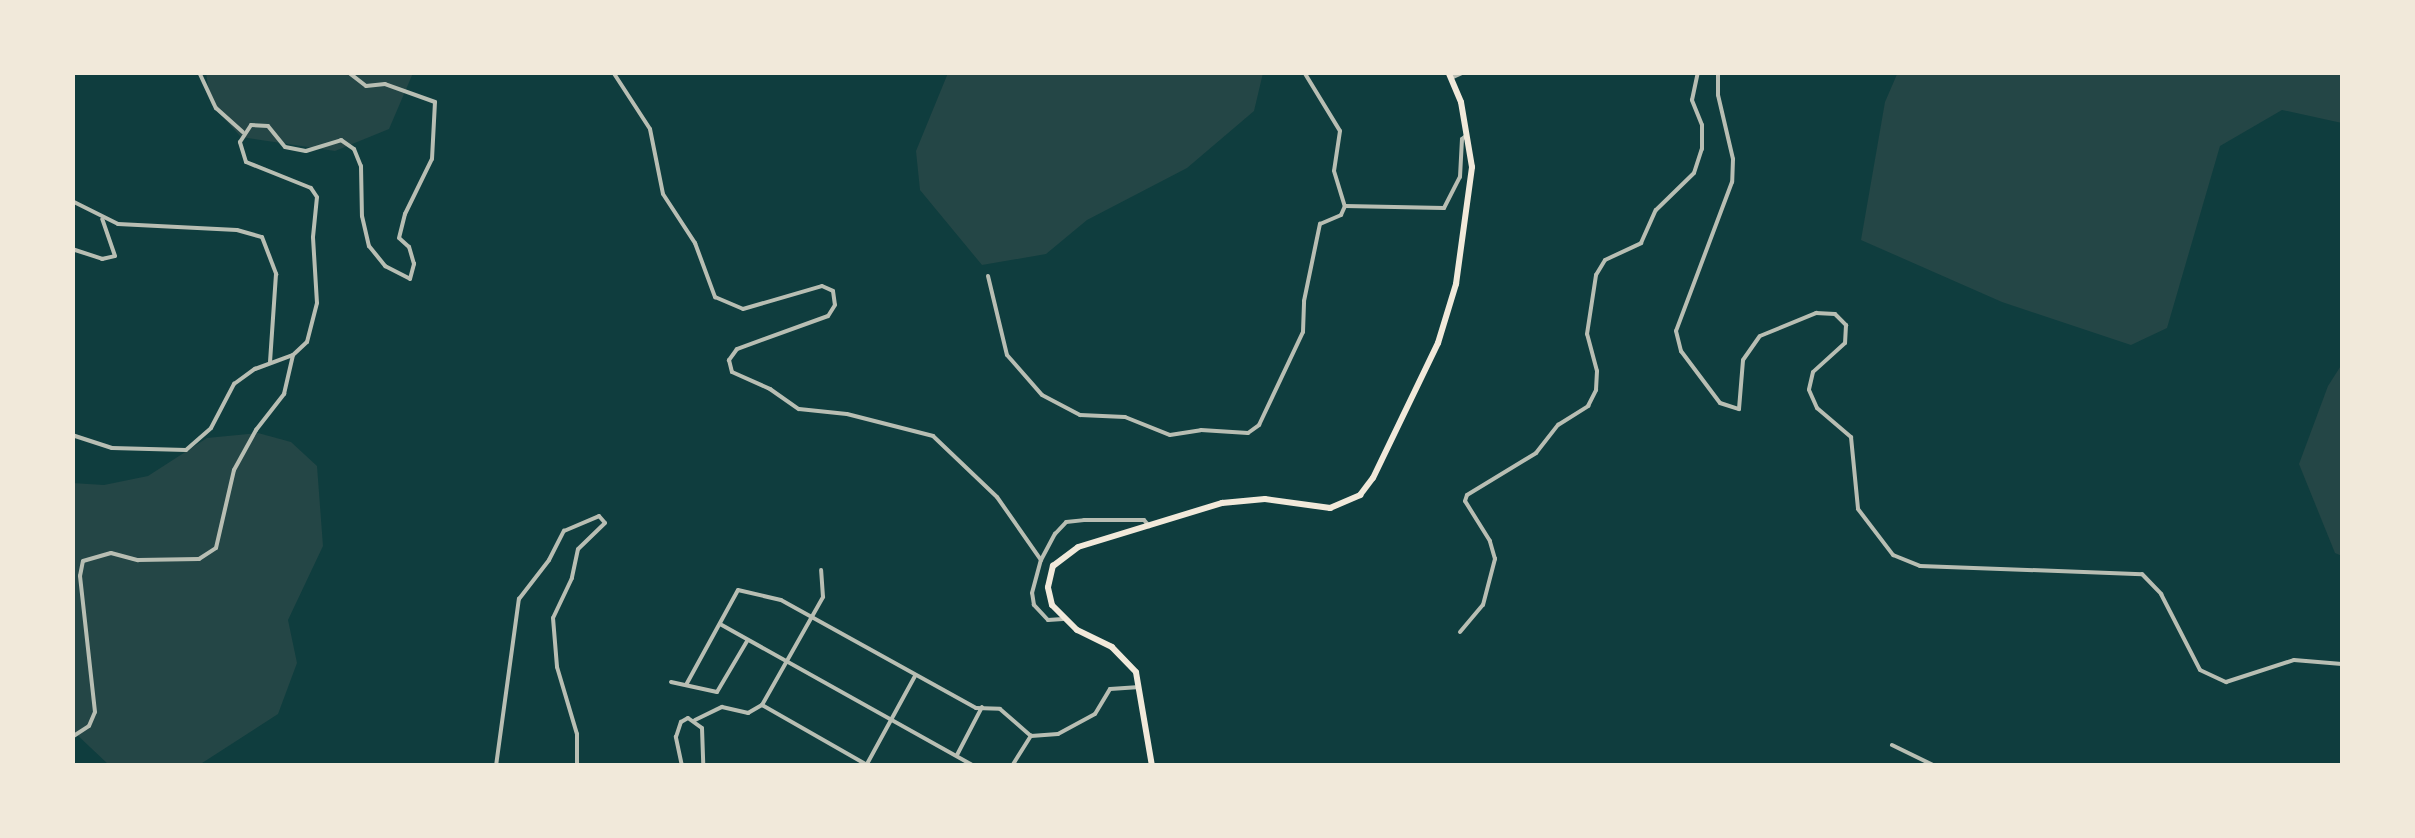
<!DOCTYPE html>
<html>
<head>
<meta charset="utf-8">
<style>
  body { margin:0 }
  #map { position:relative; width:2415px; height:838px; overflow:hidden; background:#0f3d3e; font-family:"Archivo Narrow",sans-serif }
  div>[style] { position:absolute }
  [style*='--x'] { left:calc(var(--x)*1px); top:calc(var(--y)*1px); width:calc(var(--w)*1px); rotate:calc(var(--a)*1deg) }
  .green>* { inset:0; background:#244646 }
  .minor>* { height:4px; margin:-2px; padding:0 2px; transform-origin:2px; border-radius:2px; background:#b8beb3 }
  .trunk>* { height:6px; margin:-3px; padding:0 3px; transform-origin:3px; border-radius:3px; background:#f1e9da }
  span { translate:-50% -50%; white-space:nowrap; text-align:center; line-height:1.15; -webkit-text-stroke:9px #f1e9da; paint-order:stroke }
  .frame { position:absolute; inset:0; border:75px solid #f1e9da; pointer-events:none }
</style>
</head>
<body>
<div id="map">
  <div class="green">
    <i style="clip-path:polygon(1898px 72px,2342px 73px,2342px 123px,2282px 110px,2220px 146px,2167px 328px,2131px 345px,2002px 302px,1861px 240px,1885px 102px)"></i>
    <i style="clip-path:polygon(206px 73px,413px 73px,389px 129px,335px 151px,241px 137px,211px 104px)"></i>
    <i style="clip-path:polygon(948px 73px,948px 72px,1263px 73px,1254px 111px,1187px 168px,1087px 220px,1046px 254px,982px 265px,920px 190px,916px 151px)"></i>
    <i style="clip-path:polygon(2342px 364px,2342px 556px,2335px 553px,2299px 464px,2328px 386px)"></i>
    <i style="clip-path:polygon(258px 433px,291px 442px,317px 466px,323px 546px,288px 620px,297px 663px,278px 714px,199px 765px,109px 765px,72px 730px,72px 483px,104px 485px,148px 476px,207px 438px)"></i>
  </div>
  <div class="minor">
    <i style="--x:199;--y:72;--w:40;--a:65"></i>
    <i style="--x:216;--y:108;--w:36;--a:42"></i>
    <i style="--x:613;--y:72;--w:68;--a:57"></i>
    <i style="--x:650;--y:129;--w:66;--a:78.7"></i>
    <i style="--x:663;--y:194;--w:59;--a:56.9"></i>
    <i style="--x:695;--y:243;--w:58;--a:69.7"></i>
    <i style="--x:715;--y:297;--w:30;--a:23"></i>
    <i style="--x:743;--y:309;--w:82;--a:-16.2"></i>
    <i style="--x:822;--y:286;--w:12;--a:24"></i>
    <i style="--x:833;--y:291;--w:14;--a:82"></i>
    <i style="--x:835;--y:305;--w:13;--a:122"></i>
    <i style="--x:828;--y:316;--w:97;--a:160.1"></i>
    <i style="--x:737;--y:349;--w:14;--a:126"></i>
    <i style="--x:729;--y:360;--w:12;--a:76"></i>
    <i style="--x:732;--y:372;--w:42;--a:24.1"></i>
    <i style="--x:770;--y:389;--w:35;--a:35"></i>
    <i style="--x:799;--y:409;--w:48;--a:5.9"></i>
    <i style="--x:847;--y:414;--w:89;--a:14.3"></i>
    <i style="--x:933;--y:436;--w:88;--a:43.6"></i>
    <i style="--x:997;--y:497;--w:77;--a:55.1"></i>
    <i style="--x:1304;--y:72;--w:69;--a:58.6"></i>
    <i style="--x:1340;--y:131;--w:40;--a:98.5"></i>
    <i style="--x:1334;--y:171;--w:37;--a:73"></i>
    <i style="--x:1718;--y:72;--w:23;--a:90"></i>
    <i style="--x:1718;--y:95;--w:66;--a:76.8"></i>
    <i style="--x:1733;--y:159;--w:23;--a:92"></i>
    <i style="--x:1732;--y:182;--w:159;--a:110.6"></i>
    <i style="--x:1676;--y:331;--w:21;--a:76"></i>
    <i style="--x:1681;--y:351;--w:65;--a:53.1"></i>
    <i style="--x:1720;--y:403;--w:20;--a:18"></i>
    <i style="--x:1739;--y:409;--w:49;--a:-85.3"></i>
    <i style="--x:1743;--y:360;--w:29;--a:-55"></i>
    <i style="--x:1760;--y:336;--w:61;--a:-22.3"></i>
    <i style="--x:1816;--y:313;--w:19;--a:3"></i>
    <i style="--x:1835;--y:314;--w:16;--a:45"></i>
    <i style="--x:1846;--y:325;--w:18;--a:93"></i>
    <i style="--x:1845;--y:343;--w:43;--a:137.8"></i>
    <i style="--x:1813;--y:372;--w:18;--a:103"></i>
    <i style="--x:1809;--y:390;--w:20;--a:66"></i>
    <i style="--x:1817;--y:408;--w:45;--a:40.5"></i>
    <i style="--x:1851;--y:437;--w:72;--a:84.4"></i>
    <i style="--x:1858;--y:509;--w:58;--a:52.7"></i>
    <i style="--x:1893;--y:555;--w:29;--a:22"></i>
    <i style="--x:1920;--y:566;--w:222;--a:2.1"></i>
    <i style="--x:2142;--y:574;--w:28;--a:46"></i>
    <i style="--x:2161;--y:594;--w:85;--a:62.8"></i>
    <i style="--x:2200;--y:670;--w:29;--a:25"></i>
    <i style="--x:2226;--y:682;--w:71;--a:-17.9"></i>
    <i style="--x:2294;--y:660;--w:48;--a:4.8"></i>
    <i style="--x:1451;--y:78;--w:14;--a:-25"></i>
    <i style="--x:72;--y:201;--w:51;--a:26.6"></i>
    <i style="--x:118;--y:224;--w:119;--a:2.9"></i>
    <i style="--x:237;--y:230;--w:26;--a:16"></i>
    <i style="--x:262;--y:237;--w:40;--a:69"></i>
    <i style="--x:276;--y:274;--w:88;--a:93.9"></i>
    <i style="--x:72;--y:249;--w:32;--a:18"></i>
    <i style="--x:102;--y:259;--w:13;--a:-13"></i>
    <i style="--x:115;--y:256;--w:39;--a:-109"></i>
    <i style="--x:988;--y:276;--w:81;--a:76.5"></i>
    <i style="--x:1007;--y:355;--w:53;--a:48.8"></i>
    <i style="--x:1042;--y:395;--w:43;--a:27.8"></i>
    <i style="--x:1080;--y:415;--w:45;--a:2.5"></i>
    <i style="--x:1125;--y:417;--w:48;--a:21.8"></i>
    <i style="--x:1170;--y:435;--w:31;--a:-9"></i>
    <i style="--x:1201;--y:430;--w:47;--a:3.7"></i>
    <i style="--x:1248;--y:433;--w:14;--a:-36"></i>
    <i style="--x:1259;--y:425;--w:103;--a:-64.7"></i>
    <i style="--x:1303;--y:332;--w:31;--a:-88"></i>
    <i style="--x:1304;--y:301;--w:79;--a:-78.3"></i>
    <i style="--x:1320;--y:224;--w:23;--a:-23"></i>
    <i style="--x:1341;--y:215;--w:10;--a:-66"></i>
    <i style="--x:1345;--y:206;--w:99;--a:1.2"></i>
    <i style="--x:1444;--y:208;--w:35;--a:-63"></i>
    <i style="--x:1460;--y:177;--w:38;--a:-87"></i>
    <i style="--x:1462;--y:139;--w:6;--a:-39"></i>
    <i style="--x:72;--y:435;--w:42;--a:18"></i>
    <i style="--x:112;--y:448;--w:74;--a:1.5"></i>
    <i style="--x:186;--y:450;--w:33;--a:-41"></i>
    <i style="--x:211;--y:428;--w:50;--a:-62.4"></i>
    <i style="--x:234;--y:384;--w:26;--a:-36"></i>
    <i style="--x:255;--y:369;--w:40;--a:-20.2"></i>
    <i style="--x:293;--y:355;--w:19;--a:-43"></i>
    <i style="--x:307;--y:342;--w:40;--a:-75.6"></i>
    <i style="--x:317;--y:303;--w:66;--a:-93.5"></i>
    <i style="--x:313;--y:237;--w:40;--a:-84.3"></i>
    <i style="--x:317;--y:197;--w:11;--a:-124"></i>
    <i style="--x:311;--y:188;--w:70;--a:-158.2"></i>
    <i style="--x:246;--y:162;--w:21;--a:-107"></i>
    <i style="--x:240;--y:142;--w:20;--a:-57"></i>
    <i style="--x:251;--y:125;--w:17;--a:3"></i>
    <i style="--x:268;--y:126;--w:27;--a:51"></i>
    <i style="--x:285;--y:147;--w:21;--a:11"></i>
    <i style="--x:306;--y:151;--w:37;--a:-17"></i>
    <i style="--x:341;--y:140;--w:16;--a:35"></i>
    <i style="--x:354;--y:149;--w:18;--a:68"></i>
    <i style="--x:361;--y:166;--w:50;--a:88.9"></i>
    <i style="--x:362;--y:216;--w:31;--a:77"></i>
    <i style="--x:369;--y:246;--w:26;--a:51"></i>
    <i style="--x:385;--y:266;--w:28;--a:27"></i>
    <i style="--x:410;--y:279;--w:16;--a:-75"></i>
    <i style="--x:414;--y:264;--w:18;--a:-106"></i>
    <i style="--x:409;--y:247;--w:13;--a:-138"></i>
    <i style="--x:399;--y:238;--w:25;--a:-76"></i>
    <i style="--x:405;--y:214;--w:61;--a:-63.9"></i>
    <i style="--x:432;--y:159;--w:57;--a:-87"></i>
    <i style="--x:435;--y:102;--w:53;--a:-160.2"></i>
    <i style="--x:385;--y:84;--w:19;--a:174"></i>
    <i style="--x:366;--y:86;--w:23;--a:-142"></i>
    <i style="--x:1063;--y:619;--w:15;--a:176"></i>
    <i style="--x:1048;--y:620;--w:21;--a:-133"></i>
    <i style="--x:1034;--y:605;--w:12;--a:-99"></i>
    <i style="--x:1032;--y:593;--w:34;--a:-75"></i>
    <i style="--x:1041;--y:560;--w:30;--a:-62"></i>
    <i style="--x:1055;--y:534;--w:16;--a:-47"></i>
    <i style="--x:1066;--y:522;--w:18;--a:-6"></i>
    <i style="--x:1084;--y:520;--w:60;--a:0"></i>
    <i style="--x:1144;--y:520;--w:8;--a:50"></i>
    <i style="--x:720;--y:624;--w:291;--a:29.2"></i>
    <i style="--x:1460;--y:632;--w:35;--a:-50"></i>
    <i style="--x:1483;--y:605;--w:48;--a:-75.4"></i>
    <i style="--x:1495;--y:559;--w:19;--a:-106"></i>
    <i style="--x:1490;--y:541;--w:47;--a:-122"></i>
    <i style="--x:1465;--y:501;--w:6;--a:-72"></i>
    <i style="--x:1467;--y:495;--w:81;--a:-31.3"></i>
    <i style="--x:1536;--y:453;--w:36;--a:-52"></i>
    <i style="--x:1558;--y:425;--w:36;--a:-32"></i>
    <i style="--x:1588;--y:406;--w:18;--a:-63"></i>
    <i style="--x:1596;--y:390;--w:19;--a:-87"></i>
    <i style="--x:1597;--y:371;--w:38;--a:-105"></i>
    <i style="--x:1587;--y:334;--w:60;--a:-81.3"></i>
    <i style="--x:1596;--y:275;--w:17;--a:-59"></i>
    <i style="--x:1605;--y:260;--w:40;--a:-25"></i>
    <i style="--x:1641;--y:243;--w:36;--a:-66"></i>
    <i style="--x:1656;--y:210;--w:53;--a:-44.2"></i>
    <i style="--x:1694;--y:173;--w:25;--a:-72"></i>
    <i style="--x:1702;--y:149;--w:24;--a:-90"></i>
    <i style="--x:1702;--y:125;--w:27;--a:-112"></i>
    <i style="--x:1692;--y:100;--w:29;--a:-78"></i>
    <i style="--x:671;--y:682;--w:47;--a:12.3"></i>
    <i style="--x:717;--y:692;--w:59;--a:-59.5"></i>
    <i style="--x:686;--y:685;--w:108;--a:-61.3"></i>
    <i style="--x:738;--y:590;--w:44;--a:13.1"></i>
    <i style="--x:781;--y:600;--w:223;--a:29"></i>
    <i style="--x:976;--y:708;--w:24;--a:2"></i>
    <i style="--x:1000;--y:709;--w:41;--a:41.1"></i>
    <i style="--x:762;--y:705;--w:123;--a:29.7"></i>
    <i style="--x:695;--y:720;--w:30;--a:-26"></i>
    <i style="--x:722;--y:707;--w:27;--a:13"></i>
    <i style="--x:748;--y:713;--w:16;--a:-30"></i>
    <i style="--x:762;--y:705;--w:124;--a:-60.5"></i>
    <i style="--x:823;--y:597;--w:27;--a:-94"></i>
    <i style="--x:72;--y:737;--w:20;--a:-33"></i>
    <i style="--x:89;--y:726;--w:15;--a:-67"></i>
    <i style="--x:95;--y:712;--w:137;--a:-96.3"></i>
    <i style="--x:80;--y:576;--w:15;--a:-79"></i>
    <i style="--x:83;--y:561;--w:29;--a:-16"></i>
    <i style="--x:111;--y:553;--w:28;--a:15"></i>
    <i style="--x:138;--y:560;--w:61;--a:-0.9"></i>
    <i style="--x:199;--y:559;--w:20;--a:-33"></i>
    <i style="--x:216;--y:548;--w:80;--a:-77"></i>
    <i style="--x:234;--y:470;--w:46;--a:-61.2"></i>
    <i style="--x:256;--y:430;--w:46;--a:-52.1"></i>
    <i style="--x:284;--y:394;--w:40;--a:-77"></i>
    <i style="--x:1892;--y:745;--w:48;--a:26"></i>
    <i style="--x:957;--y:755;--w:54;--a:-62.5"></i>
    <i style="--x:867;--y:764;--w:100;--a:-61.4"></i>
    <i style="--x:496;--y:766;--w:169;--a:-82.2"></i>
    <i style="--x:519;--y:599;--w:49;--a:-52.4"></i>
    <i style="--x:549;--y:560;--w:33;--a:-63"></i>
    <i style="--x:564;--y:531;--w:38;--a:-23"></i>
    <i style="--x:599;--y:516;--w:9;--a:49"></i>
    <i style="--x:605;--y:523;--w:37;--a:136"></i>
    <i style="--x:578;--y:549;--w:30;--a:102"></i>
    <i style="--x:572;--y:578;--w:44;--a:115.4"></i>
    <i style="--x:553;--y:618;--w:49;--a:85.3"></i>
    <i style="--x:557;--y:667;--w:70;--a:73.4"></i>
    <i style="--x:577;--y:734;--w:32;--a:90"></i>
    <i style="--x:682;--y:766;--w:30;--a:-102"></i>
    <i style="--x:676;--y:737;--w:16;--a:-72"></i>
    <i style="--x:681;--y:722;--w:8;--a:-30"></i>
    <i style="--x:688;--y:718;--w:17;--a:36"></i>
    <i style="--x:702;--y:728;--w:38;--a:88"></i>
    <i style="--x:1012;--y:766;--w:36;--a:-58"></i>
    <i style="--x:1031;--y:736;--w:27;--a:-4"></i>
    <i style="--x:1058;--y:734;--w:42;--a:-28.4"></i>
    <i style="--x:1095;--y:714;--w:29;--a:-59"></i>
    <i style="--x:1110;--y:689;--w:26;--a:-4"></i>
  </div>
  <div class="trunk">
    <i style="--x:1152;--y:766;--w:95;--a:-99.7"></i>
    <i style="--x:1136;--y:672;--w:35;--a:-134"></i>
    <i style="--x:1112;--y:647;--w:39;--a:-154"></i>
    <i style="--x:1077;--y:630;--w:35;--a:-135"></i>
    <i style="--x:1052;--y:605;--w:18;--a:-103"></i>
    <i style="--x:1048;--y:587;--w:22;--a:-77"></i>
    <i style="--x:1053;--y:566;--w:31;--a:-37"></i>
    <i style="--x:1078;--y:547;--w:151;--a:-17"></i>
    <i style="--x:1222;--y:503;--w:43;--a:-5.3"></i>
    <i style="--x:1265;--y:499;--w:66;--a:7.9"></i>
    <i style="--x:1330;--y:508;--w:33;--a:-23"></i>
    <i style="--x:1360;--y:495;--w:21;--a:-53"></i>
    <i style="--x:1373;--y:478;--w:150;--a:-64.3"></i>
    <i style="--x:1438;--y:343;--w:62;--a:-73"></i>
    <i style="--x:1456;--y:284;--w:118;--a:-82.2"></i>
    <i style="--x:1472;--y:167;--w:66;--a:-99.6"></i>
    <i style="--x:1461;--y:102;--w:33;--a:-113"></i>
  </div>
  <div class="frame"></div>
</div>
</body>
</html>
